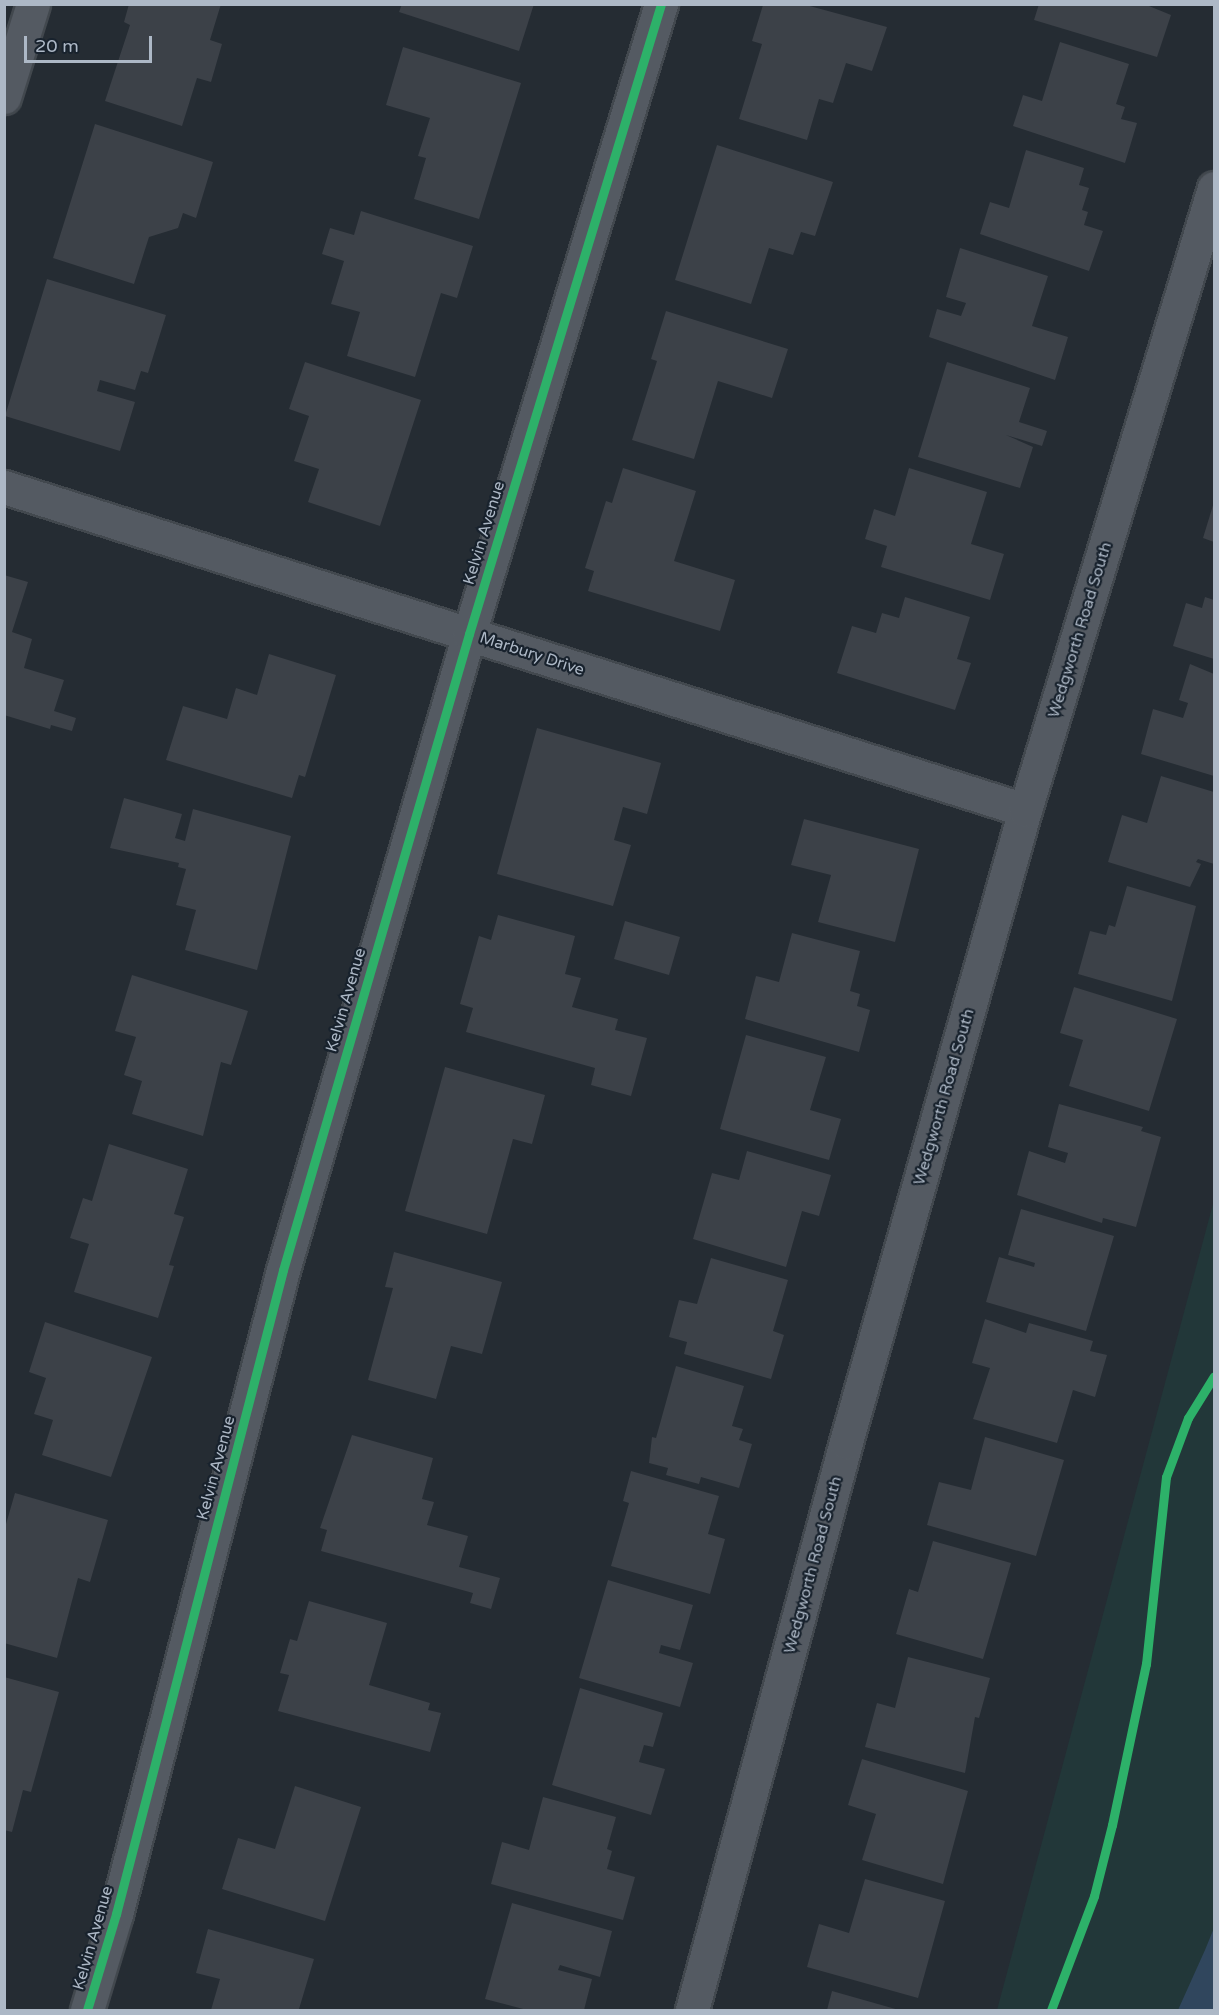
<!DOCTYPE html>
<html>
<head>
<meta charset="utf-8">
<style>
  body { margin:0 }
  #map { position:relative; width:1219px; height:2015px; overflow:hidden; background:#252c33; font-family:"Varela Round",sans-serif }
  div>[style] { position:absolute }
  [style*='--x'] { left:calc(var(--x)*1px); top:calc(var(--y)*1px); width:calc(var(--w)*1px); rotate:calc(var(--a)*1deg) }
  .green>* { inset:0; background:#223739 }
  .water>* { inset:0; background:#30465d }
  .building>* { inset:0; background:#3c4148 }
  .roads { filter:drop-shadow(2px 0 #42484e) drop-shadow(-2px 0 #42484e) drop-shadow(0 2px #42484e) drop-shadow(0 -2px #42484e) }
  .minor>* { height:33px; margin:-16.5px; padding:0 16.5px; transform-origin:16.5px; border-radius:16.5px; background:#545a62 }
  .cycleway>* { height:9px; margin:-4.5px; padding:0 4.5px; transform-origin:4.5px; border-radius:4.5px; background:#2db169 }
  span { translate:-50% -50%; white-space:nowrap; text-align:center; line-height:1.15; -webkit-text-stroke:4.5px #18222d; paint-order:stroke }
  .street-label { font-size:16px; color:#adb8c6 }
  .frame { position:absolute; inset:0; border:6px solid #adb8c6; pointer-events:none }
  .scale { position:absolute; left:24px; top:36px; width:128px; height:27px; box-sizing:border-box; border:3px solid #adb8c6; border-top:0; padding-left:8px; font-size:18px; line-height:21px; white-space:nowrap; color:#adb8c6; -webkit-text-stroke:4px #18222d; paint-order:stroke }
</style>
</head>
<body>
<div id="map">
  <div class="green">
    <i style="clip-path:polygon(1214px 1203px,1214px 2010px,997px 2010px,1213px 1204px)"></i>
  </div>
  <div class="water">
    <i style="clip-path:polygon(1214px 1928px,1214px 2010px,1178px 2010px,1205px 1950px)"></i>
  </div>
  <div class="building">
    <i style="clip-path:polygon(129px 4px,221px 4px,210px 40px,222px 44px,211px 82px,197px 78px,182px 126px,105px 101px,130px 25px,124px 22px)"></i>
    <i style="clip-path:polygon(402px 4px,534px 4px,519px 51px,399px 12px)"></i>
    <i style="clip-path:polygon(1039px 4px,1144px 4px,1171px 15px,1157px 57px,1034px 20px)"></i>
    <i style="clip-path:polygon(763px 5px,806px 5px,887px 27px,872px 71px,846px 63px,833px 103px,819px 99px,807px 140px,739px 119px,762px 44px,752px 41px)"></i>
    <i style="clip-path:polygon(1060px 42px,1129px 64px,1116px 104px,1125px 107px,1121px 119px,1137px 123px,1125px 163px,1013px 126px,1023px 95px,1042px 101px)"></i>
    <i style="clip-path:polygon(403px 47px,521px 83px,479px 219px,414px 199px,426px 158px,418px 156px,430px 118px,386px 105px)"></i>
    <i style="clip-path:polygon(95px 124px,213px 162px,196px 218px,183px 213px,178px 228px,149px 237px,134px 284px,53px 258px)"></i>
    <i style="clip-path:polygon(717px 145px,833px 182px,815px 236px,801px 232px,793px 255px,769px 248px,751px 304px,675px 280px)"></i>
    <i style="clip-path:polygon(1026px 150px,1084px 168px,1079px 185px,1089px 188px,1082px 210px,1088px 212px,1084px 225px,1103px 231px,1089px 271px,980px 234px,990px 202px,1009px 208px)"></i>
    <i style="clip-path:polygon(361px 211px,473px 246px,457px 298px,441px 293px,415px 377px,347px 356px,360px 312px,331px 304px,344px 261px,322px 254px,330px 228px,354px 235px)"></i>
    <i style="clip-path:polygon(960px 248px,1048px 276px,1032px 326px,1068px 337px,1055px 380px,929px 337px,937px 309px,961px 316px,966px 303px,946px 297px)"></i>
    <i style="clip-path:polygon(47px 279px,166px 315px,148px 373px,141px 371px,135px 390px,100px 380px,97px 391px,135px 402px,120px 451px,5px 416px)"></i>
    <i style="clip-path:polygon(666px 311px,788px 349px,772px 398px,718px 381px,694px 459px,632px 440px,657px 361px,651px 359px)"></i>
    <i style="clip-path:polygon(305px 362px,421px 400px,380px 526px,308px 502px,319px 469px,294px 461px,309px 416px,289px 409px)"></i>
    <i style="clip-path:polygon(947px 362px,1030px 388px,1019px 422px,1047px 431px,1042px 446px,1006px 435px,1033px 447px,1020px 488px,918px 457px)"></i>
    <i style="clip-path:polygon(623px 468px,696px 491px,674px 561px,735px 580px,720px 631px,588px 591px,594px 571px,585px 568px,606px 501px,612px 503px)"></i>
    <i style="clip-path:polygon(909px 468px,987px 492px,971px 544px,1004px 554px,990px 600px,881px 567px,887px 546px,865px 539px,874px 509px,895px 516px)"></i>
    <i style="clip-path:polygon(1214px 502px,1214px 542px,1203px 538px)"></i>
    <i style="clip-path:polygon(4px 575px,28px 582px,12px 632px,32px 639px,24px 668px,64px 680px,54px 711px,76px 718px,72px 731px,51px 725px,50px 729px,4px 715px)"></i>
    <i style="clip-path:polygon(905px 597px,970px 617px,957px 659px,971px 663px,955px 710px,837px 673px,852px 626px,876px 633px,882px 613px,899px 618px)"></i>
    <i style="clip-path:polygon(1205px 597px,1214px 600px,1214px 659px,1173px 646px,1186px 603px,1202px 608px)"></i>
    <i style="clip-path:polygon(269px 654px,336px 675px,305px 777px,299px 775px,292px 798px,166px 760px,183px 706px,227px 719px,236px 688px,257px 695px)"></i>
    <i style="clip-path:polygon(1190px 664px,1214px 674px,1214px 776px,1141px 754px,1153px 709px,1183px 718px,1188px 703px,1179px 700px)"></i>
    <i style="clip-path:polygon(537px 728px,661px 763px,647px 814px,623px 807px,614px 840px,631px 845px,613px 906px,497px 874px)"></i>
    <i style="clip-path:polygon(1161px 776px,1214px 792px,1214px 864px,1198px 859px,1196px 862px,1201px 864px,1190px 887px,1108px 862px,1122px 815px,1147px 823px)"></i>
    <i style="clip-path:polygon(124px 798px,182px 814px,175px 838px,185px 841px,193px 809px,291px 836px,257px 970px,185px 950px,196px 910px,176px 905px,186px 869px,178px 867px,179px 863px,110px 848px)"></i>
    <i style="clip-path:polygon(804px 819px,919px 849px,895px 942px,818px 922px,831px 875px,791px 865px)"></i>
    <i style="clip-path:polygon(1127px 886px,1196px 906px,1172px 1001px,1078px 974px,1090px 931px,1106px 935px,1109px 925px,1115px 927px)"></i>
    <i style="clip-path:polygon(498px 915px,575px 936px,565px 974px,581px 978px,572px 1007px,618px 1019px,615px 1030px,647px 1038px,631px 1096px,591px 1085px,595px 1068px,466px 1032px,473px 1008px,460px 1004px,479px 936px,491px 940px)"></i>
    <i style="clip-path:polygon(625px 921px,680px 937px,669px 975px,614px 959px)"></i>
    <i style="clip-path:polygon(792px 933px,860px 951px,850px 991px,860px 994px,857px 1006px,870px 1010px,859px 1052px,745px 1019px,756px 976px,779px 982px)"></i>
    <i style="clip-path:polygon(132px 975px,248px 1011px,231px 1065px,221px 1062px,203px 1136px,132px 1114px,142px 1081px,124px 1075px,136px 1037px,115px 1031px)"></i>
    <i style="clip-path:polygon(1074px 987px,1177px 1019px,1149px 1111px,1069px 1086px,1083px 1040px,1060px 1033px)"></i>
    <i style="clip-path:polygon(746px 1035px,826px 1057px,810px 1110px,841px 1119px,829px 1160px,720px 1129px)"></i>
    <i style="clip-path:polygon(445px 1067px,545px 1095px,532px 1144px,513px 1139px,487px 1234px,405px 1211px)"></i>
    <i style="clip-path:polygon(1059px 1104px,1143px 1127px,1141px 1131px,1161px 1137px,1136px 1227px,1103px 1218px,1102px 1223px,1017px 1195px,1029px 1151px,1065px 1163px,1068px 1153px,1048px 1147px)"></i>
    <i style="clip-path:polygon(109px 1144px,188px 1169px,174px 1214px,184px 1217px,169px 1265px,174px 1266px,158px 1318px,74px 1292px,89px 1244px,70px 1238px,83px 1198px,92px 1201px)"></i>
    <i style="clip-path:polygon(747px 1151px,831px 1175px,819px 1216px,802px 1211px,786px 1267px,693px 1239px,712px 1173px,739px 1180px)"></i>
    <i style="clip-path:polygon(1021px 1209px,1114px 1236px,1086px 1331px,986px 1302px,999px 1257px,1034px 1267px,1035px 1263px,1008px 1255px)"></i>
    <i style="clip-path:polygon(394px 1252px,502px 1282px,482px 1354px,451px 1346px,436px 1399px,368px 1380px,393px 1288px,385px 1287px)"></i>
    <i style="clip-path:polygon(711px 1258px,788px 1280px,773px 1331px,784px 1335px,771px 1379px,684px 1354px,687px 1342px,669px 1337px,679px 1300px,697px 1304px)"></i>
    <i style="clip-path:polygon(985px 1319px,1026px 1333px,1029px 1323px,1093px 1341px,1090px 1351px,1107px 1355px,1095px 1397px,1073px 1390px,1057px 1443px,973px 1419px,990px 1368px,972px 1363px)"></i>
    <i style="clip-path:polygon(45px 1322px,152px 1357px,111px 1477px,42px 1455px,53px 1420px,34px 1414px,46px 1378px,29px 1372px)"></i>
    <i style="clip-path:polygon(676px 1366px,744px 1386px,732px 1426px,743px 1429px,739px 1440px,752px 1444px,739px 1488px,701px 1477px,699px 1484px,666px 1475px,668px 1468px,649px 1463px,652px 1437px,656px 1438px)"></i>
    <i style="clip-path:polygon(352px 1435px,433px 1458px,422px 1499px,434px 1502px,427px 1525px,468px 1536px,459px 1567px,500px 1578px,491px 1609px,470px 1603px,473px 1593px,321px 1551px,327px 1530px,320px 1528px)"></i>
    <i style="clip-path:polygon(985px 1437px,1064px 1460px,1036px 1556px,927px 1525px,939px 1482px,971px 1490px)"></i>
    <i style="clip-path:polygon(631px 1471px,719px 1496px,708px 1534px,725px 1539px,710px 1594px,611px 1566px,629px 1503px,623px 1501px)"></i>
    <i style="clip-path:polygon(15px 1493px,108px 1520px,90px 1582px,78px 1578px,57px 1658px,4px 1643px,4px 1531px)"></i>
    <i style="clip-path:polygon(933px 1541px,1011px 1563px,983px 1659px,896px 1634px,909px 1589px,918px 1592px)"></i>
    <i style="clip-path:polygon(608px 1580px,693px 1605px,680px 1650px,661px 1645px,659px 1653px,693px 1663px,680px 1707px,579px 1678px)"></i>
    <i style="clip-path:polygon(309px 1601px,387px 1623px,369px 1685px,430px 1703px,428px 1710px,441px 1713px,430px 1752px,278px 1711px,289px 1675px,280px 1673px,290px 1639px,297px 1641px)"></i>
    <i style="clip-path:polygon(908px 1657px,990px 1678px,979px 1718px,975px 1717px,965px 1773px,865px 1747px,877px 1703px,895px 1708px)"></i>
    <i style="clip-path:polygon(4px 1677px,59px 1692px,31px 1792px,23px 1790px,12px 1832px,4px 1830px)"></i>
    <i style="clip-path:polygon(580px 1688px,663px 1713px,653px 1747px,644px 1745px,639px 1762px,665px 1769px,651px 1815px,552px 1785px)"></i>
    <i style="clip-path:polygon(862px 1759px,968px 1791px,943px 1884px,862px 1860px,876px 1814px,848px 1805px)"></i>
    <i style="clip-path:polygon(295px 1786px,361px 1807px,325px 1921px,222px 1889px,238px 1838px,275px 1849px)"></i>
    <i style="clip-path:polygon(543px 1797px,616px 1817px,607px 1849px,612px 1851px,607px 1869px,635px 1877px,623px 1920px,491px 1884px,502px 1842px,529px 1850px)"></i>
    <i style="clip-path:polygon(865px 1879px,945px 1901px,918px 1998px,807px 1967px,819px 1924px,849px 1933px)"></i>
    <i style="clip-path:polygon(512px 1903px,612px 1931px,600px 1977px,560px 1965px,558px 1970px,592px 1979px,584px 2010px,527px 2010px,485px 1999px)"></i>
    <i style="clip-path:polygon(208px 1929px,314px 1959px,299px 2009px,211px 2010px,220px 1979px,196px 1973px)"></i>
    <i style="clip-path:polygon(832px 1991px,899px 2010px,827px 2010px)"></i>
  </div>
  <div class="roads">
    <div class="minor">
      <i style="--x:4;--y:97;--w:97;--a:-72.7"></i>
      <i style="--x:4;--y:487;--w:1071;--a:17.56"></i>
      <i style="--x:87;--y:2010;--w:100;--a:-73.2"></i>
      <i style="--x:116;--y:1914;--w:665;--a:-75.46"></i>
      <i style="--x:283;--y:1270;--w:663;--a:-73.7"></i>
      <i style="--x:469;--y:634;--w:659;--a:-73.05"></i>
      <i style="--x:692;--y:2010;--w:589;--a:-74.83"></i>
      <i style="--x:846;--y:1442;--w:657;--a:-74.19"></i>
      <i style="--x:1025;--y:810;--w:650;--a:-73.1"></i>
    </div>
  </div>
  <div class="cycleway">
    <i style="--x:87;--y:2010;--w:100;--a:-73.2"></i>
    <i style="--x:116;--y:1914;--w:665;--a:-75.46"></i>
    <i style="--x:283;--y:1270;--w:663;--a:-73.7"></i>
    <i style="--x:469;--y:634;--w:659;--a:-73.05"></i>
    <i style="--x:1051;--y:2010;--w:122;--a:-69.3"></i>
    <i style="--x:1094;--y:1896;--w:73;--a:-75.8"></i>
    <i style="--x:1112;--y:1825;--w:165;--a:-78.1"></i>
    <i style="--x:1146;--y:1664;--w:188;--a:-83.9"></i>
    <i style="--x:1166;--y:1477;--w:63;--a:-69.6"></i>
    <i style="--x:1188;--y:1418;--w:49;--a:-58.2"></i>
  </div>
  <div class="street-label">
    <span style="left:484px;top:533px;rotate:-73deg">Kelvin Avenue</span>
    <span style="left:1080px;top:630px;rotate:-73deg">Wedgworth Road South</span>
    <span style="left:532px;top:654px;rotate:18deg">Marbury Drive</span>
    <span style="left:346px;top:1000px;rotate:-74deg">Kelvin Avenue</span>
    <span style="left:944px;top:1097px;rotate:-74deg">Wedgworth Road South</span>
    <span style="left:216px;top:1468px;rotate:-75deg">Kelvin Avenue</span>
    <span style="left:813px;top:1565px;rotate:-75deg">Wedgworth Road South</span>
    <span style="left:93px;top:1938px;rotate:-74deg">Kelvin Avenue</span>
  </div>
  <div class="frame"></div>
  <div class="scale">20 m</div>
</div>
</body>
</html>
